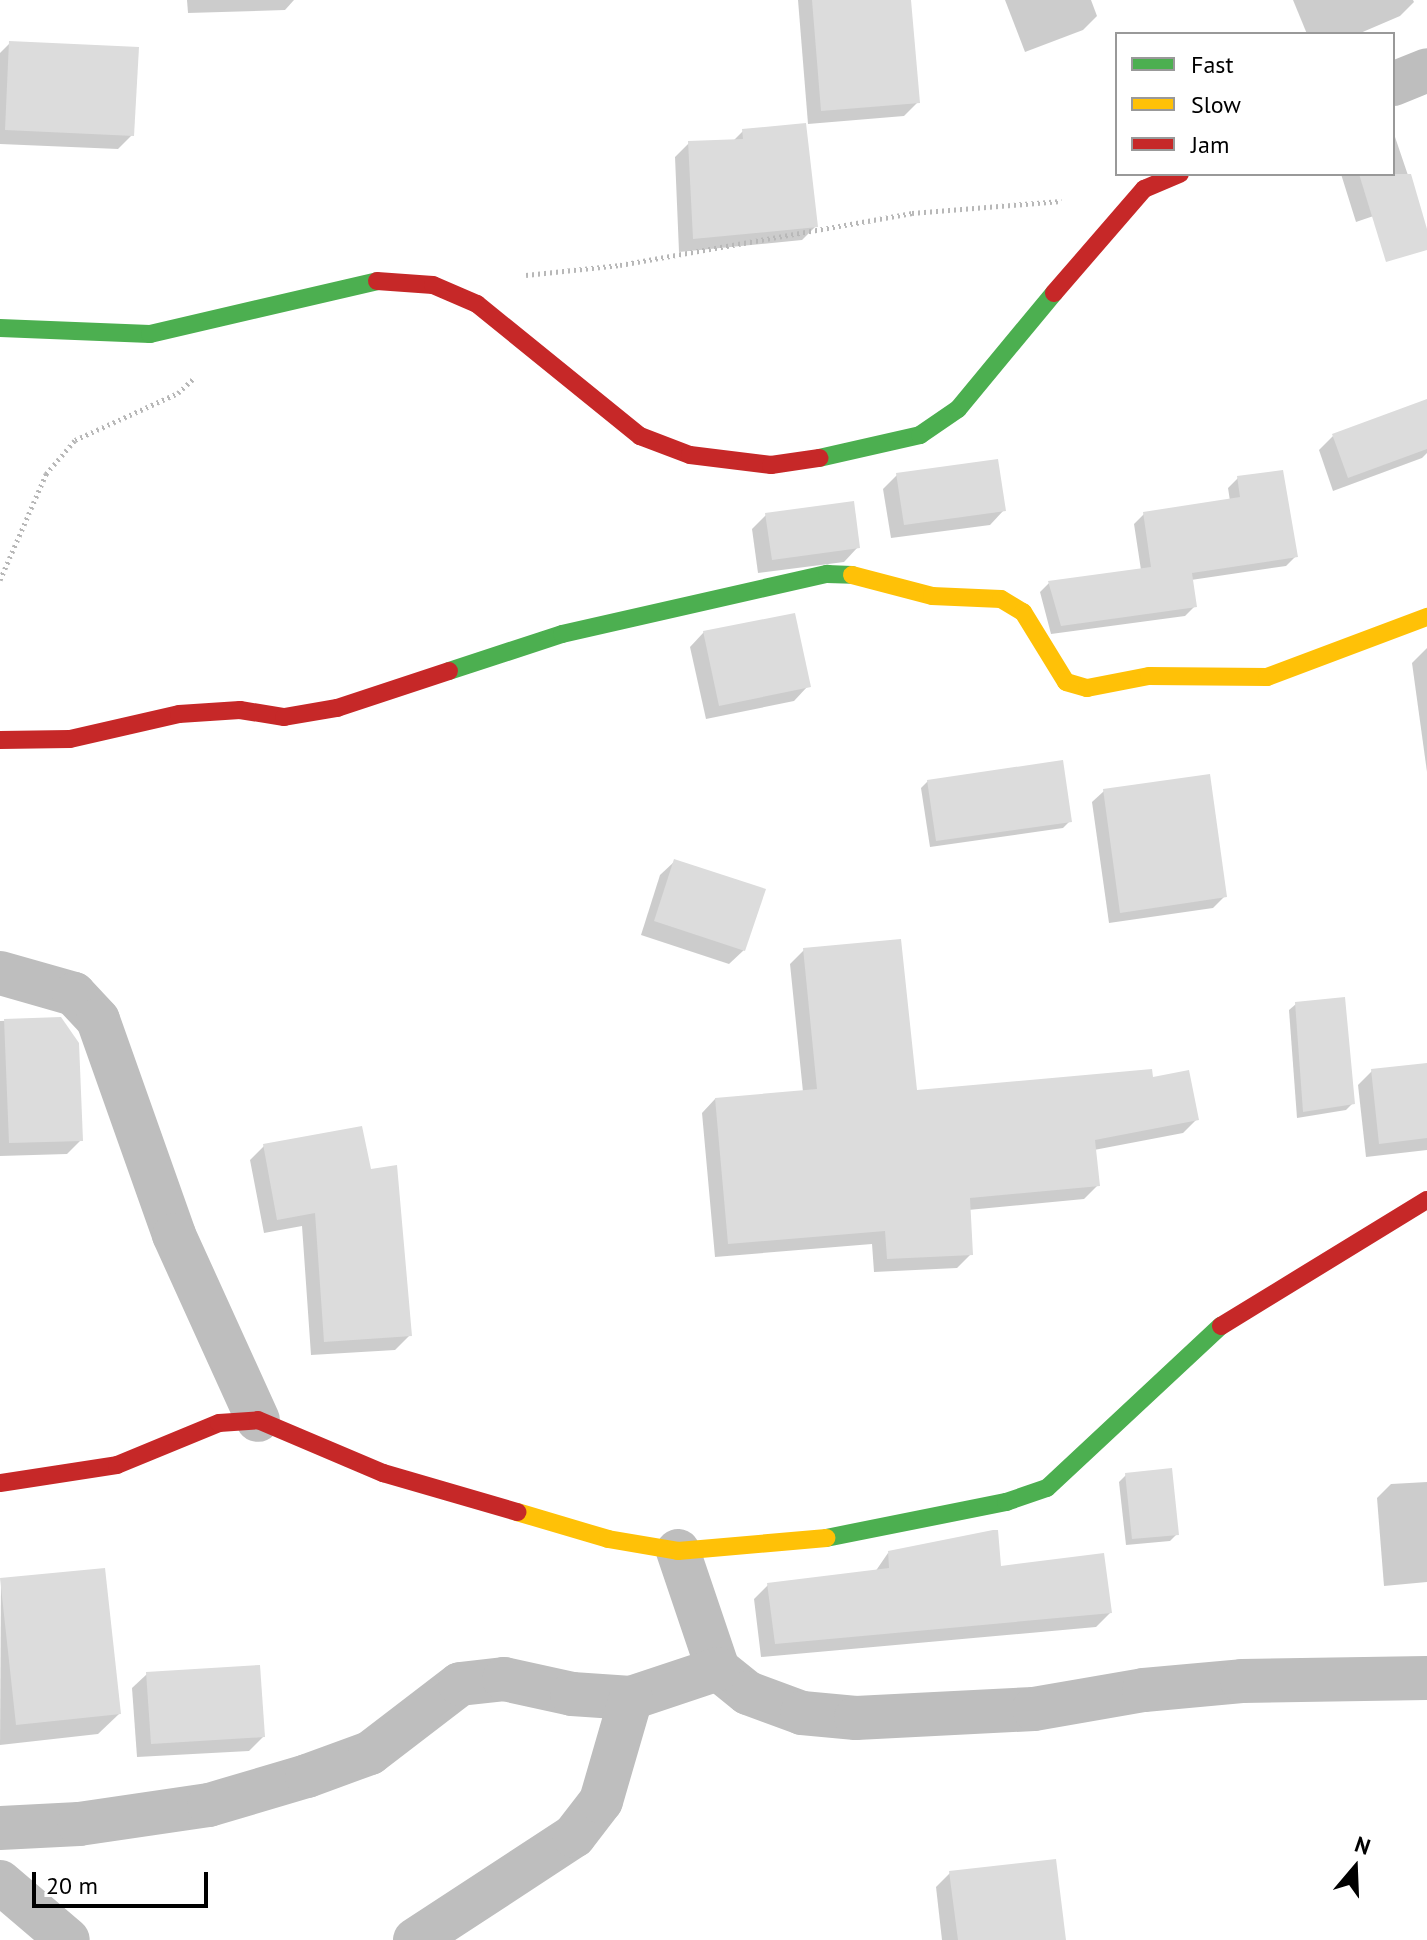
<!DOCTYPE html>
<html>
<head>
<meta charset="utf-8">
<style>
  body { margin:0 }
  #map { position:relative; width:1427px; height:1940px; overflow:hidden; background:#fff; font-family:"PT Sans",sans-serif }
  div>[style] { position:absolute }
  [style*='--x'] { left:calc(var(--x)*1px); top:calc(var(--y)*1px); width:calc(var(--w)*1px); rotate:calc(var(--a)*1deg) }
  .shadow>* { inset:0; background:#0003 }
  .building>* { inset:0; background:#dcdcdc }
  .path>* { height:5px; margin-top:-2.5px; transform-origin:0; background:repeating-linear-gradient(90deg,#b8b8b8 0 2px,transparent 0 6px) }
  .street>* { height:44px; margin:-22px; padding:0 22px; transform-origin:22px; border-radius:22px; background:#bebebe }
  .fast>* { height:18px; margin:-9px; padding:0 9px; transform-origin:9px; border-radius:9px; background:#4caf50 }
  .slow>* { height:18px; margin:-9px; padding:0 9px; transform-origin:9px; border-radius:9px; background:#ffc107 }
  .jam>* { height:18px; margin:-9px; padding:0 9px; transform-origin:9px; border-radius:9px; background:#c62828 }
  span { translate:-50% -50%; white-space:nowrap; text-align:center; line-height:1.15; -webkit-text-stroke:8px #fff; paint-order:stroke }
  .legend { position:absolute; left:1115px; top:32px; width:280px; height:144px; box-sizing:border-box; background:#fff; border:2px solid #999; margin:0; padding:10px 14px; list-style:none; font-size:24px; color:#000 }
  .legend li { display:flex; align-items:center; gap:16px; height:40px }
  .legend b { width:40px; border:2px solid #999 }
  .north { position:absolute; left:1315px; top:1828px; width:80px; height:80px; -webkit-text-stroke:6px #fff; paint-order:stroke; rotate:19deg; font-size:22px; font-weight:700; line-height:32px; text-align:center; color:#000 }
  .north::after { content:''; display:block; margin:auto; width:28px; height:36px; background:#000; clip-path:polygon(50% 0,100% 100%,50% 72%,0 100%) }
  .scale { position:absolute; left:32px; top:1872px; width:176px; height:36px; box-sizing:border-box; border:4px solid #000; border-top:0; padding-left:10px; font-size:24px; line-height:28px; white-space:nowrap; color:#000; -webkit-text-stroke:6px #fff; paint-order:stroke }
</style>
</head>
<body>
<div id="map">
  <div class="shadow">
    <i style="clip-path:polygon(187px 0,294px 0,285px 10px,188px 13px)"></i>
    <i style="clip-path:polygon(798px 0,909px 0,918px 102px,904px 116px,808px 124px)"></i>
    <i style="clip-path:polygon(1005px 0,1091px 0,1097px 16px,1083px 30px,1025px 52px)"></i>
    <i style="clip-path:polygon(1293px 0,1413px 0,1414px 2px,1400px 16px,1358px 34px,1307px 34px)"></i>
    <i style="clip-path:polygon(10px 43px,132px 135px,118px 149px,0 144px,0 53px)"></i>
    <i style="clip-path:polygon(743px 131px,816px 226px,802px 240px,679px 252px,675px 157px,689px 143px,733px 141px)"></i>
    <i style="clip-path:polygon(1393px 131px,1414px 193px,1400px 207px,1356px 222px,1341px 174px,1393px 174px)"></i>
    <i style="clip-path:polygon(1427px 419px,1427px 453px,1422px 458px,1333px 491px,1319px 450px,1333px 436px)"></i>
    <i style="clip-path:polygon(897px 475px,1004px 510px,990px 525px,891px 538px,883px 489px)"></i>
    <i style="clip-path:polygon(1238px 478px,1296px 556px,1286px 566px,1191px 580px,1195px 606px,1185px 616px,1051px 634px,1040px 592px,1049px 583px,1141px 570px,1134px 524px,1144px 514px,1230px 501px,1228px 488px)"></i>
    <i style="clip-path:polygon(766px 515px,858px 547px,844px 562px,758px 573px,752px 529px)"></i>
    <i style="clip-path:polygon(704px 632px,808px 686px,794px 701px,706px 719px,690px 647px)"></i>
    <i style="clip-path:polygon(1427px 648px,1427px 772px,1412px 663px)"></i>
    <i style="clip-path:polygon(928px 781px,1070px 821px,1063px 828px,930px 847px,921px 788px)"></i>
    <i style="clip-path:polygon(1104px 791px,1225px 896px,1213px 908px,1109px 923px,1092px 802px)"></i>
    <i style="clip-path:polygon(675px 861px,744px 950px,729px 964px,641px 935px,660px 875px)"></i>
    <i style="clip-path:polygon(804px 950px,915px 1092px,1151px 1080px,1197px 1119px,1183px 1133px,1094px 1150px,1098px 1185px,1084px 1199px,968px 1210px,971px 1254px,957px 1268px,874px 1272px,872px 1244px,715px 1257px,702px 1113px,715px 1099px,803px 1092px,790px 964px)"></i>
    <i style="clip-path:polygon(1296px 1004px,1353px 1103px,1346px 1110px,1297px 1118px,1289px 1010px)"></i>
    <i style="clip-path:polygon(60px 1019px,81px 1140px,67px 1154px,0 1156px,0 1021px)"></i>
    <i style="clip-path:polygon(1427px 1065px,1427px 1150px,1366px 1157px,1358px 1085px,1372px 1071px)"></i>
    <i style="clip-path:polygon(264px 1146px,410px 1335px,395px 1350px,311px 1355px,302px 1226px,264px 1233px,250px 1160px)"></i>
    <i style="clip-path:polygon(1126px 1475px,1177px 1534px,1170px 1541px,1126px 1545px,1119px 1482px)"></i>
    <i style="clip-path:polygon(1427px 1482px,1427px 1582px,1384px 1586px,1377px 1498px,1391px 1484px)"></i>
    <i style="clip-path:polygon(888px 1553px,999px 1568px,1110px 1613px,1096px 1627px,761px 1657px,754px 1599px,768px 1585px,875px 1572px)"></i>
    <i style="clip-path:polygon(1px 1580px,119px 1714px,98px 1734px,0 1745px)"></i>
    <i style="clip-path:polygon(147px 1674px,263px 1737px,249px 1751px,137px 1757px,132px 1688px)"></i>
    <i style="clip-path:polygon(950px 1873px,1064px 1940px,942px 1940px,936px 1887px)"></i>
  </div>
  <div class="building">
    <i style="clip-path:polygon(812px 0,911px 0,920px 103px,821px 111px)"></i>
    <i style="clip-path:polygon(9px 41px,139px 47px,134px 136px,5px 130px)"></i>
    <i style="clip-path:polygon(806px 123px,818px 227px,693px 239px,688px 141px,743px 139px,742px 129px)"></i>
    <i style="clip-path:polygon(1359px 174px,1411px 174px,1427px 229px,1427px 250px,1386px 262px)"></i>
    <i style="clip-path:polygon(1427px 399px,1427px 449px,1348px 478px,1332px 434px)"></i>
    <i style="clip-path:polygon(998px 459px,1006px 511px,904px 525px,896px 473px)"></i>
    <i style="clip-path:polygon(1283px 470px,1298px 557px,1192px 573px,1197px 607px,1061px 626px,1048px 581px,1151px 567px,1143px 512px,1240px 497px,1237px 476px)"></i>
    <i style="clip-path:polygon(854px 501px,860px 548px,772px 560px,765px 513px)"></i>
    <i style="clip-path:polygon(795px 613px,811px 687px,719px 706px,703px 631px)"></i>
    <i style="clip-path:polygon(1063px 760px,1072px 822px,936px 841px,927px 780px)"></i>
    <i style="clip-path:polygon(1210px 774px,1227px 897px,1120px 913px,1103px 789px)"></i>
    <i style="clip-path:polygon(674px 859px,766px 889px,745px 951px,654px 921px)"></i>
    <i style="clip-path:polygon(901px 939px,917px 1090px,1152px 1069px,1153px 1077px,1189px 1070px,1199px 1120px,1095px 1140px,1100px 1186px,970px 1198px,973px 1255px,887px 1259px,885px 1231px,728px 1244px,715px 1098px,817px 1089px,803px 948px)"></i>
    <i style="clip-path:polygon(1345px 997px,1355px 1104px,1303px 1112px,1295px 1002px)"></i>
    <i style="clip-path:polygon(61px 1017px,79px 1043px,83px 1141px,9px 1143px,4px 1019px)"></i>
    <i style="clip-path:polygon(1427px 1063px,1427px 1138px,1379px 1144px,1371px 1069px)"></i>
    <i style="clip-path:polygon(362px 1126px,371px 1169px,397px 1165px,412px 1336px,324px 1342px,315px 1213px,277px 1220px,263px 1144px)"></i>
    <i style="clip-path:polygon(1172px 1468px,1179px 1535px,1132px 1539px,1125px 1473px)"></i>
    <i style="clip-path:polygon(993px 1530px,998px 1530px,1001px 1566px,1104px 1553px,1112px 1613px,775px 1644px,767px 1583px,889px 1568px,888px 1551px)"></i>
    <i style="clip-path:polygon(105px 1568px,121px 1714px,16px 1725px,0 1578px)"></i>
    <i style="clip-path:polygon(260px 1665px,265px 1737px,151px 1744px,146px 1672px)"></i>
    <i style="clip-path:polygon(1056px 1859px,1066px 1940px,958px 1940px,949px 1871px)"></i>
  </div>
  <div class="path">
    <i style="--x:526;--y:275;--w:95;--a:-6.1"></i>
    <i style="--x:620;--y:265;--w:297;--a:-10.1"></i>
    <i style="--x:912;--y:213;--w:150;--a:-4.6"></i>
    <i style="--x:0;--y:580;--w:116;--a:-66.5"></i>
    <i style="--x:46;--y:474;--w:45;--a:-49.5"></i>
    <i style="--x:75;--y:440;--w:113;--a:-24.5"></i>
    <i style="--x:178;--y:393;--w:21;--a:-43"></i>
  </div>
  <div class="street">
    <i style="--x:1393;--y:84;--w:37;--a:-22"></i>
    <i style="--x:0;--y:973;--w:77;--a:15.8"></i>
    <i style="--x:74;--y:994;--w:35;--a:47"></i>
    <i style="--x:98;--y:1020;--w:228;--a:70.5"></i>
    <i style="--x:174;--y:1235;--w:203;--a:65.6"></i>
    <i style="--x:678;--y:1551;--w:125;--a:71.3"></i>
    <i style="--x:718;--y:1669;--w:38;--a:39"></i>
    <i style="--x:748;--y:1693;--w:58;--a:20.3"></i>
    <i style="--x:802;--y:1713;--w:54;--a:5.3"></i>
    <i style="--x:856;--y:1718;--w:178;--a:-2.9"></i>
    <i style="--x:1034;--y:1709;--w:112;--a:-9.8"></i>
    <i style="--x:1144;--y:1690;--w:98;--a:-5.2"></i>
    <i style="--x:1242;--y:1681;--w:185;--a:-0.9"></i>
    <i style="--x:0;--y:1828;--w:79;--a:-2.9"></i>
    <i style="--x:79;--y:1824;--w:131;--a:-8.3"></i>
    <i style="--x:209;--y:1805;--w:102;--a:-16.5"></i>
    <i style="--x:307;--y:1776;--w:67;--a:-20.1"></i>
    <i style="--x:370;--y:1753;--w:113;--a:-37.5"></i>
    <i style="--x:460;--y:1684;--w:44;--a:-6.5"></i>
    <i style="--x:504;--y:1679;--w:70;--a:12.4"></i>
    <i style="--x:572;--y:1694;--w:59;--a:3.9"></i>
    <i style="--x:631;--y:1698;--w:92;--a:-18.4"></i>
    <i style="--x:0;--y:1882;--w:89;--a:40.5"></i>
    <i style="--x:415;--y:1940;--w:190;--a:-33.2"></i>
    <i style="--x:574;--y:1836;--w:44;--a:-52.4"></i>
    <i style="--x:601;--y:1801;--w:107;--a:-73.8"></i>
  </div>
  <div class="fast">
    <i style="--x:0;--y:328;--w:150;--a:2.3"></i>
    <i style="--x:150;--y:334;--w:233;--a:-13.1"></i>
    <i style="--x:819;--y:458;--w:104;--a:-12.8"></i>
    <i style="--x:920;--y:435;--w:46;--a:-34.4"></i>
    <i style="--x:958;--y:409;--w:151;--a:-50.4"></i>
    <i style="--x:449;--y:671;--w:119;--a:-18.1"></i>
    <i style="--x:562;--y:634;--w:272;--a:-12.8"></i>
    <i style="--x:827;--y:574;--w:25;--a:2"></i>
    <i style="--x:826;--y:1538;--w:184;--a:-11.3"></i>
    <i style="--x:1006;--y:1502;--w:43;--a:-18.9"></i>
    <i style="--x:1047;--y:1488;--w:238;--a:-43"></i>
  </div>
  <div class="slow">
    <i style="--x:852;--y:575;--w:83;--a:14.7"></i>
    <i style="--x:932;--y:596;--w:69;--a:2.5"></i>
    <i style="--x:1001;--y:599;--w:26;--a:31"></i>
    <i style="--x:1023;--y:612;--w:82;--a:58.4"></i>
    <i style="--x:1066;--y:682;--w:22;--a:16"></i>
    <i style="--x:1087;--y:688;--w:63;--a:-11"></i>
    <i style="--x:1149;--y:676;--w:118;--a:0.5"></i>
    <i style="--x:1267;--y:677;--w:171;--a:-20.6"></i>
    <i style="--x:517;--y:1512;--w:95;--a:16.5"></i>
    <i style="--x:608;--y:1539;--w:71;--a:9.7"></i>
    <i style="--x:678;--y:1551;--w:149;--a:-5"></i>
  </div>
  <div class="jam">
    <i style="--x:377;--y:281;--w:56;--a:4.1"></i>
    <i style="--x:433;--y:285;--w:48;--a:23.4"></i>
    <i style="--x:477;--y:304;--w:210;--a:39"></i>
    <i style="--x:640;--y:436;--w:53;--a:20.8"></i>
    <i style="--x:690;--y:455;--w:82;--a:7"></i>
    <i style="--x:771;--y:465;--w:49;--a:-8.3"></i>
    <i style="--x:1054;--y:293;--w:138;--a:-49.1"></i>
    <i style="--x:1144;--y:189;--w:39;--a:-23"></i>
    <i style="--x:0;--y:740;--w:70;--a:-0.8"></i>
    <i style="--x:70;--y:739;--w:112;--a:-12.9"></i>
    <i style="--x:179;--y:714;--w:61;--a:-3.8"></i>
    <i style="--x:240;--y:710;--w:45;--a:9"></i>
    <i style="--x:284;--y:717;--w:54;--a:-9.6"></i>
    <i style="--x:337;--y:708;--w:118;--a:-18.3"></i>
    <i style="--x:1221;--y:1326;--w:241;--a:-31.5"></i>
    <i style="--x:0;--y:1483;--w:118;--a:-8.7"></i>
    <i style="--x:117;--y:1465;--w:110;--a:-22.4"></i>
    <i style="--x:219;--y:1423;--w:39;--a:-4"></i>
    <i style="--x:258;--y:1420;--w:136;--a:23"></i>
    <i style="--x:383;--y:1473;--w:140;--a:16.2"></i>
  </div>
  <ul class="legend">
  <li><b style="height:10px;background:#4caf50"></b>Fast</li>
  <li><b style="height:10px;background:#ffc107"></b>Slow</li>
  <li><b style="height:10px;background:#c62828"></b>Jam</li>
  </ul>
  <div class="north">N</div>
  <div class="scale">20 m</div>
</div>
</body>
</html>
